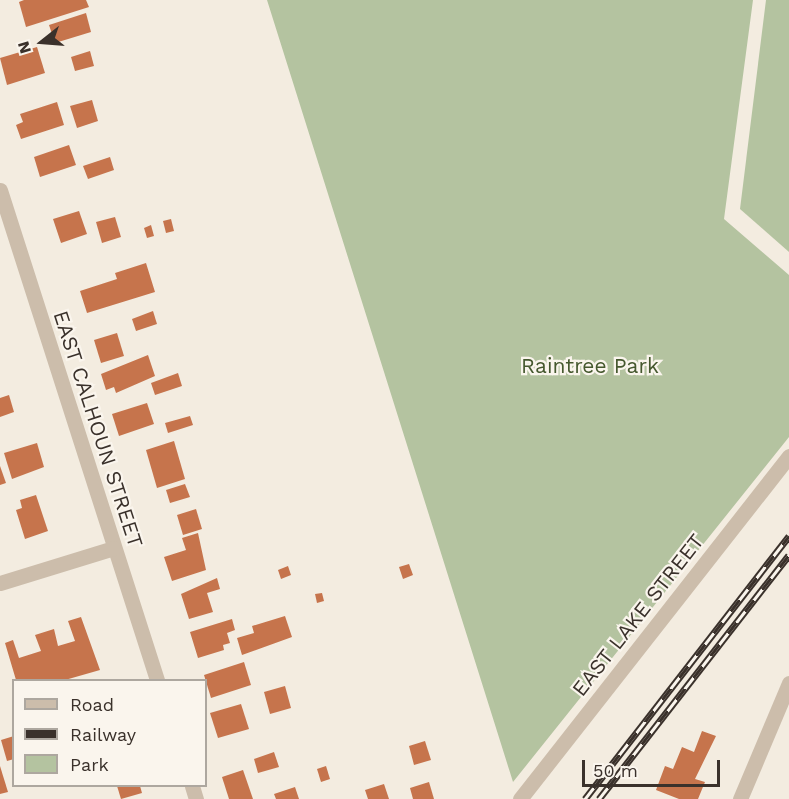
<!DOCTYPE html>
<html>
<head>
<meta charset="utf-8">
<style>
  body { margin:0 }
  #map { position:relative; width:789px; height:799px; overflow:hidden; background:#f3ece0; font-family:"Work Sans",sans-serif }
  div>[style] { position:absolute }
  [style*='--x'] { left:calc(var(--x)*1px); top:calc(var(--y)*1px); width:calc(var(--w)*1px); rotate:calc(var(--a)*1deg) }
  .green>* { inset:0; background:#b4c3a0 }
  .building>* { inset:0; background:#c6744c }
  .minor>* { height:15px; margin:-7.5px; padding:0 7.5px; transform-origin:7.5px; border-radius:7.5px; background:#ccbdab }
  .rail>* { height:7px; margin-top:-3.5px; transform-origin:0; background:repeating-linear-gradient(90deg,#faf5ed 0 14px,#3a312b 0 28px); box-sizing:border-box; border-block:2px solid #3a312b }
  span { translate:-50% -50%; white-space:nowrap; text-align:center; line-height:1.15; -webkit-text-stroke:4.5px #faf5ed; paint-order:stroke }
  .park-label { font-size:21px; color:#45582e }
  .street-label { font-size:21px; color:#3a312b }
  .legend { position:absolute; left:12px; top:679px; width:195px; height:108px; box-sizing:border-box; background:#faf5ed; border:2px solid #ada79f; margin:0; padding:8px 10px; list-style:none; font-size:18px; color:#3a312b }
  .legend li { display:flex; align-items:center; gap:12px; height:30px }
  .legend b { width:30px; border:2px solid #ada79f }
  .north { position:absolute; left:12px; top:12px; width:60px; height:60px; -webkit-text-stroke:4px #faf5ed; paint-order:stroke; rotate:253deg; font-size:16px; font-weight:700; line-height:24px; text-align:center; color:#3a312b }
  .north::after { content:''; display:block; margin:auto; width:21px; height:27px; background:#3a312b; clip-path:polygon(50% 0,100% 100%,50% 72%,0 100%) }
  .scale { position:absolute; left:582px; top:760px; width:138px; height:27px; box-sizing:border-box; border:3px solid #3a312b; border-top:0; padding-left:8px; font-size:18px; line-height:21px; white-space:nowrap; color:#3a312b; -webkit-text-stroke:4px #faf5ed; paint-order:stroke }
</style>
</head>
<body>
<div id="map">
  <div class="green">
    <i style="clip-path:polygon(267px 0,753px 0,724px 219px,789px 275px,789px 437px,513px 782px)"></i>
    <i style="clip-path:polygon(766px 0,789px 0,789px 252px,740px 209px)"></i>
  </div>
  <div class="building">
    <i style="clip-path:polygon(24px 0,86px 0,89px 7px,26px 27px,19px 2px)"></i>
    <i style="clip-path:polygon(86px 13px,91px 32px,55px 43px,49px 25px)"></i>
    <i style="clip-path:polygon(37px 47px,45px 73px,7px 85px,0 58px)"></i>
    <i style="clip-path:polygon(90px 51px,94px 66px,75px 71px,71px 57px)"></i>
    <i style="clip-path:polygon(92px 100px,98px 121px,77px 128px,70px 106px)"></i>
    <i style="clip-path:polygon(57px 102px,64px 125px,21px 139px,16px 125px,23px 122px,20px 114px)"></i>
    <i style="clip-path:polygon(69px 145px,76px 165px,40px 177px,34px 157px)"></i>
    <i style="clip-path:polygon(110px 157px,114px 170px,88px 179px,83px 166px)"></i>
    <i style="clip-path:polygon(79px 211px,87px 234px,61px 243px,53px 219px)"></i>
    <i style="clip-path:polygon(115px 217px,121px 237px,102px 243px,96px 222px)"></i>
    <i style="clip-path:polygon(171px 219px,174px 231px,166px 233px,163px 221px)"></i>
    <i style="clip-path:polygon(151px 225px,154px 236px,147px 238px,144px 228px)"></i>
    <i style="clip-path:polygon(146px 263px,155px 292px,87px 313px,80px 291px,117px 279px,115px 273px)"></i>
    <i style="clip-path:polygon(153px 311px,157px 324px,136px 331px,132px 319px)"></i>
    <i style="clip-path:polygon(117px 333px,124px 356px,101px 363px,94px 340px)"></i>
    <i style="clip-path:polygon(148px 355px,155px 376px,116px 393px,114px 387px,106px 390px,101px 374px)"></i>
    <i style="clip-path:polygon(178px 373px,182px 386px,155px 395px,151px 383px)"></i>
    <i style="clip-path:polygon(9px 395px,14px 412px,0 417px,0 398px)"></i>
    <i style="clip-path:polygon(147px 403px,154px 424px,119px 436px,112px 414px)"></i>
    <i style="clip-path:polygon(190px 416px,193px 425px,168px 433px,165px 423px)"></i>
    <i style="clip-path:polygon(174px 441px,185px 479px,157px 488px,146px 450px)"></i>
    <i style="clip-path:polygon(37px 443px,44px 467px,12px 479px,4px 453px)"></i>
    <i style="clip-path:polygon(0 466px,6px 483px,0 485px)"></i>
    <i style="clip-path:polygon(185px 484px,190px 497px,170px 503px,166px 490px)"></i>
    <i style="clip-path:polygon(36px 495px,48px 531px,25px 539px,16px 510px,22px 508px,20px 500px)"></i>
    <i style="clip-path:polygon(196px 509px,202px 529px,183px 535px,177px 515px)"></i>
    <i style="clip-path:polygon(198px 533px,206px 570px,172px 581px,164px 557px,186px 550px,182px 538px)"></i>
    <i style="clip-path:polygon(409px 564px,413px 575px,403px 579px,399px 567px)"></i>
    <i style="clip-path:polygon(288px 566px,291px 575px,281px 579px,278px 570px)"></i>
    <i style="clip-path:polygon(217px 578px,220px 589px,207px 593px,213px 612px,189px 619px,181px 594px)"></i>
    <i style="clip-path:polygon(322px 593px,324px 601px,317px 603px,315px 594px)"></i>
    <i style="clip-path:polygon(285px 616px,292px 637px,242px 655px,237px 638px,254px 633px,252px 626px)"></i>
    <i style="clip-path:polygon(81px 617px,100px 670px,65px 680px,16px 680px,5px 643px,13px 640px,19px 658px,41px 651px,35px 635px,54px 629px,58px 646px,75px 641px,68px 621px)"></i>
    <i style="clip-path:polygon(232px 619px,235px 630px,227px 633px,230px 643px,223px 645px,224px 650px,198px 658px,190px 632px)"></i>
    <i style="clip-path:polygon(244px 662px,251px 685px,211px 698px,204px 675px)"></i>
    <i style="clip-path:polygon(285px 686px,291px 708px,270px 714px,264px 692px)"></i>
    <i style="clip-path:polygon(241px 704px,249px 729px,218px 738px,210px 713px)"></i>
    <i style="clip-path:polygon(702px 731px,716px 736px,695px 779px,705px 782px,698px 799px,679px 799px,656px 790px,665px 766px,673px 769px,682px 747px,694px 752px)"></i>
    <i style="clip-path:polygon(14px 736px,14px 759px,7px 761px,1px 740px)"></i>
    <i style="clip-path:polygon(425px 741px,431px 760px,414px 765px,409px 746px)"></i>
    <i style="clip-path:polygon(274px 752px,279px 767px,258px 773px,254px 759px)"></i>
    <i style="clip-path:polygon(0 766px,8px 792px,0 794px)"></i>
    <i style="clip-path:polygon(326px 766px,330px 779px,321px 782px,317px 769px)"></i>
    <i style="clip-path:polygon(243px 770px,253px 799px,229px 799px,222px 777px)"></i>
    <i style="clip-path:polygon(429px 782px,434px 799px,413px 799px,410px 788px)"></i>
    <i style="clip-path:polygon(384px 784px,389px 799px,368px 799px,365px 790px)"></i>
    <i style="clip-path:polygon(117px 786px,140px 786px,142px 793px,121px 799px)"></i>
    <i style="clip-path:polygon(295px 787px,299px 799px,276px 799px,274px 794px)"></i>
  </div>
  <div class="minor">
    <i style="--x:0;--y:190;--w:515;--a:72.23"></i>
    <i style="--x:0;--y:583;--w:119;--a:-17.1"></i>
    <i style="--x:192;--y:786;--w:14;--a:73"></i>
    <i style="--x:520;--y:799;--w:436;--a:-51.9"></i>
    <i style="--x:740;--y:799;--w:126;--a:-67.1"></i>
  </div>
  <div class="rail">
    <i style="--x:585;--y:799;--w:333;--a:-52.2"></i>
    <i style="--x:599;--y:799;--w:309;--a:-52.1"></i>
  </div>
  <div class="park-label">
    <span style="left:590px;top:366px">Raintree Park</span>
  </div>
  <div class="street-label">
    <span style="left:98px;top:429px;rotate:72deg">EAST CALHOUN STREET</span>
    <span style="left:638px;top:615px;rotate:-52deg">EAST LAKE STREET</span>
  </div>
  <ul class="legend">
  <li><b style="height:8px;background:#ccbdab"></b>Road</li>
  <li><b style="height:8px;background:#3a312b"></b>Railway</li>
  <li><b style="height:16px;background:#b4c3a0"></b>Park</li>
  </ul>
  <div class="north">N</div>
  <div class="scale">50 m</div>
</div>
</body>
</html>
